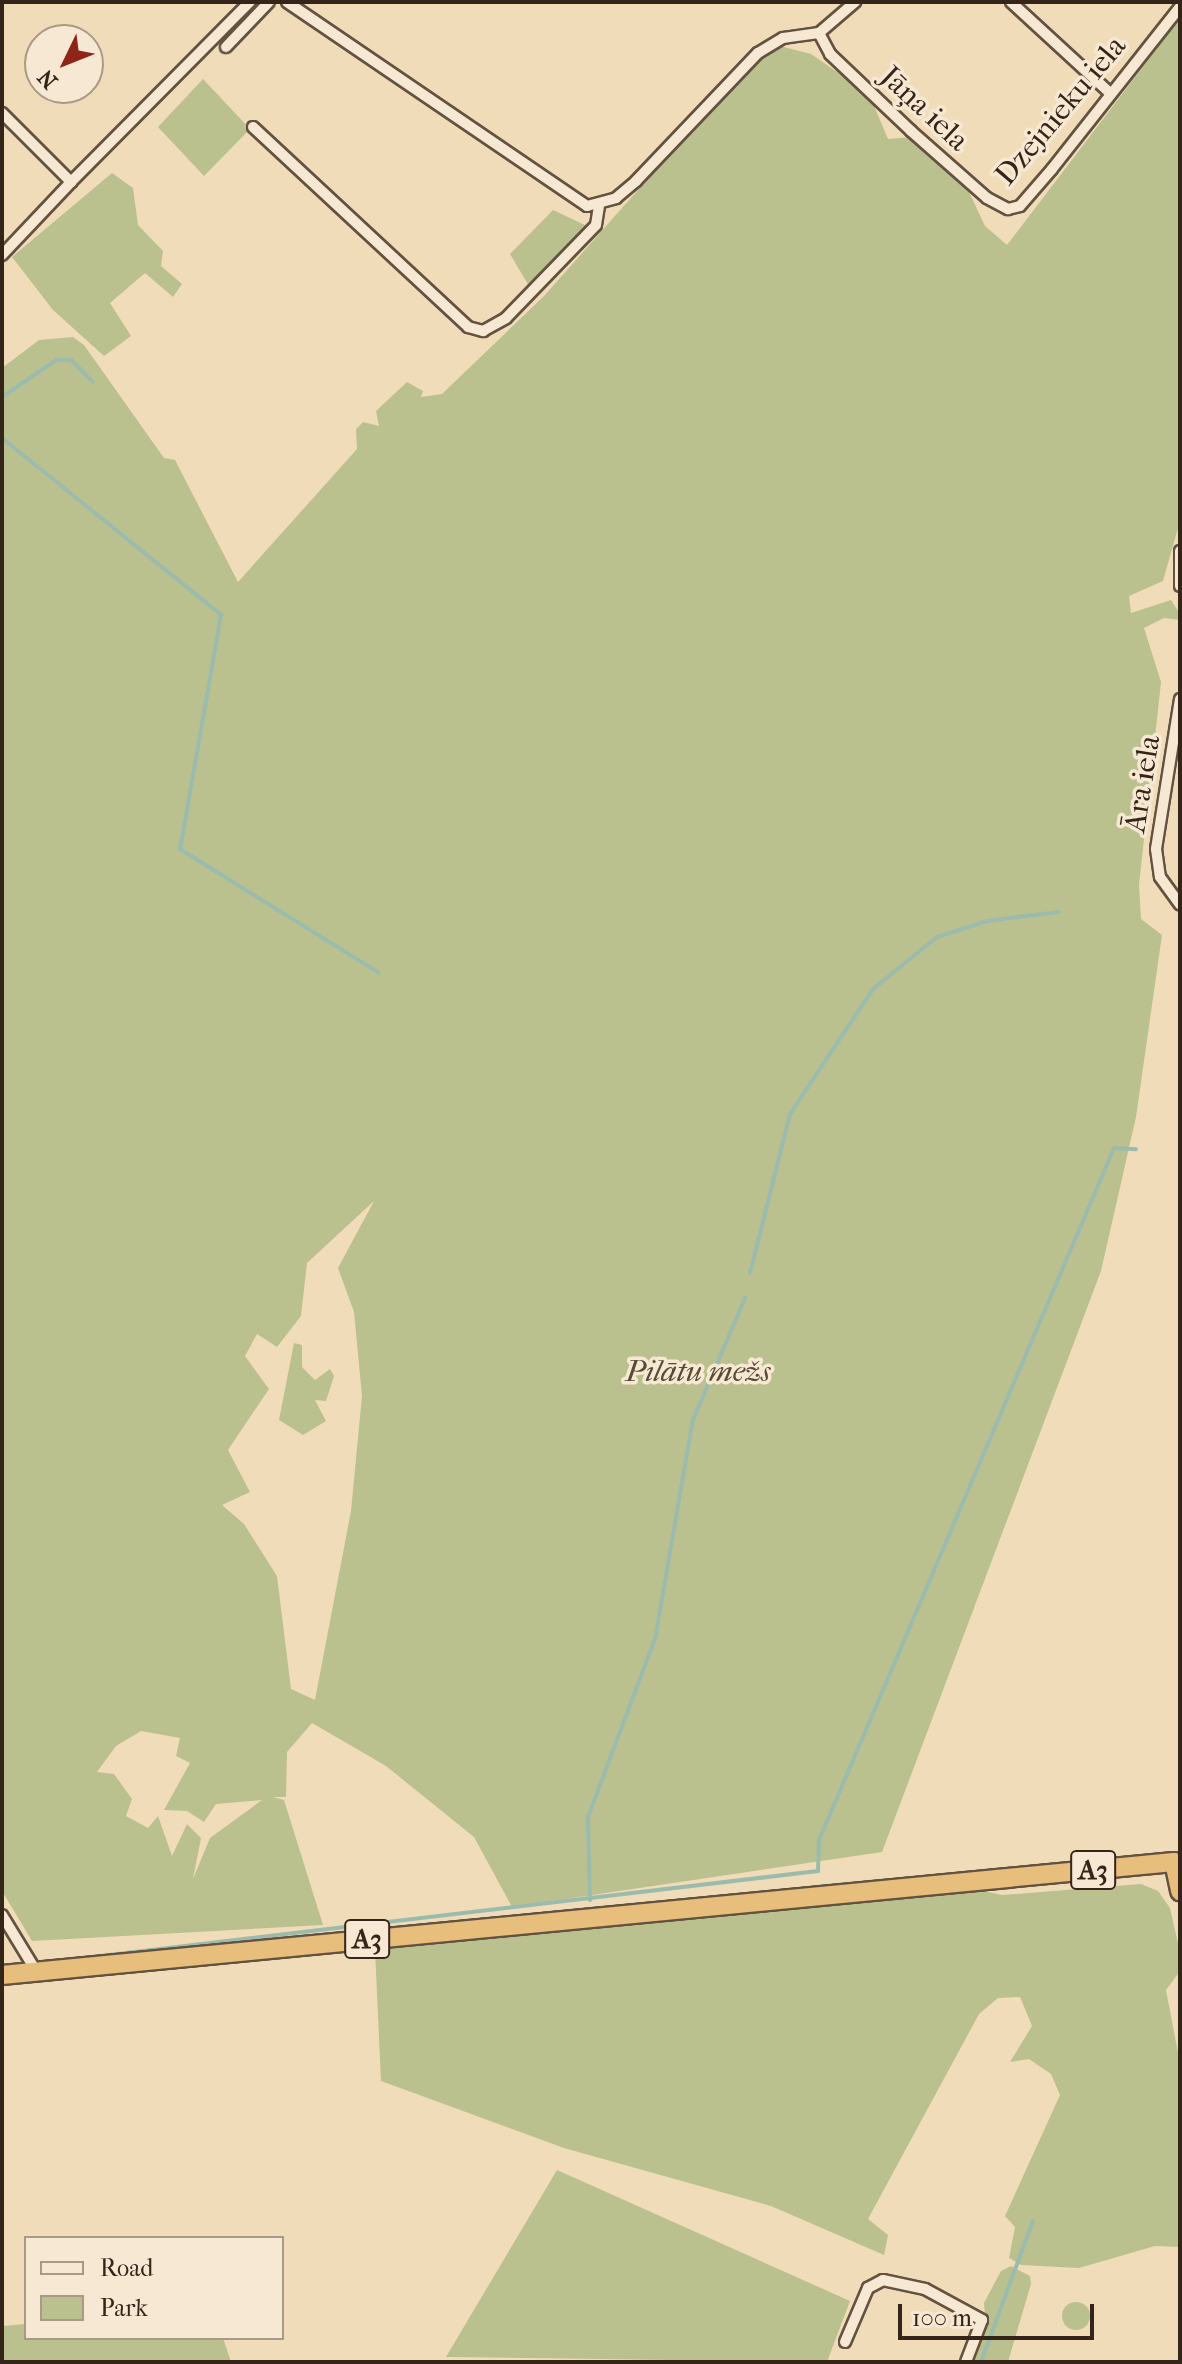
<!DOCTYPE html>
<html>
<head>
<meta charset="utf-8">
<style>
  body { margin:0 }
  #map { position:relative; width:1182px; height:2364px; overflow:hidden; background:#f1dcb9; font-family:"IM FELL French Canon",serif }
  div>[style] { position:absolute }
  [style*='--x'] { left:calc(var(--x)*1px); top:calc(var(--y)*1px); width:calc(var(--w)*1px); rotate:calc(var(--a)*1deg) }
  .green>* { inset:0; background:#bbc08f }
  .round { border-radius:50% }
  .stream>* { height:4px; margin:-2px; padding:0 2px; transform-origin:2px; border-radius:2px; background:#9bbcad }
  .roads { filter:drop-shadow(2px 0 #645241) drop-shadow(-2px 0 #645241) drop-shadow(0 2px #645241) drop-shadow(0 -2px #645241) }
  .street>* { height:10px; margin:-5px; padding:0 5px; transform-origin:5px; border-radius:5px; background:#f6e8d2 }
  .highway>* { height:18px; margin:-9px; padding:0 9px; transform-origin:9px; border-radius:9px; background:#e8be7c }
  span { translate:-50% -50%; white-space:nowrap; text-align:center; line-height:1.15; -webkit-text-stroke:7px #f6e8d2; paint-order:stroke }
  .shield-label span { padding:2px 6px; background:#f6e8d2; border:2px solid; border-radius:6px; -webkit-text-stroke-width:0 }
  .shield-label { font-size:28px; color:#352419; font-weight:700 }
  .street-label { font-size:30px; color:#352419 }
  .park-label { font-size:30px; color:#564b36; font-style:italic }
  .frame { position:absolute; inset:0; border:4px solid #352419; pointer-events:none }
  .legend { position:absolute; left:24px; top:2236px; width:260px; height:104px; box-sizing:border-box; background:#f6e8d2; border:2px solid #a99a88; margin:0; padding:10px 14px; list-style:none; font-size:24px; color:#352419 }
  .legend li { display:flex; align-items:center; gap:16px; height:40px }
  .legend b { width:40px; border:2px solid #a99a88 }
  .north { position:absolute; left:24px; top:24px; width:80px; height:80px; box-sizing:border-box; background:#f6e8d2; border:2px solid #a99a88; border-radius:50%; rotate:227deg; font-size:22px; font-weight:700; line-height:32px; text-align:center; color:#352419 }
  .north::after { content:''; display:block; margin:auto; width:28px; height:36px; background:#8f2418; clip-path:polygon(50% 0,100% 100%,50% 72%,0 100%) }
  .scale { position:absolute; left:898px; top:2304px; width:196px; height:36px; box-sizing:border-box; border:4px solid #352419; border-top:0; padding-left:10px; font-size:24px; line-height:28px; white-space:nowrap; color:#352419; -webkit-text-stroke:6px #f6e8d2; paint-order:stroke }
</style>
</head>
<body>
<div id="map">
  <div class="green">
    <i style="clip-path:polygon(evenodd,1180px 18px,1180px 521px,1163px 581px,1129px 596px,1131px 613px,1171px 600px,1180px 614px,1180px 620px,1164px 618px,1144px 628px,1161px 682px,1139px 885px,1141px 919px,1162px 935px,1136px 1117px,1101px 1271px,882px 1852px,512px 1907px,474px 1837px,386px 1766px,312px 1723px,287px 1752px,286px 1797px,273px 1797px,284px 1800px,323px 1925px,32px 1941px,2px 1891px,2px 368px,39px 340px,73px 337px,84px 345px,164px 458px,175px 460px,238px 582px,357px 449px,356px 429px,363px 422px,379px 426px,376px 411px,407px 382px,423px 391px,421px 397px,442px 394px,544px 296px,739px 76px,776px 45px,811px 54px,869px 94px,888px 139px,913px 137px,962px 177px,985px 226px,1007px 245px,1180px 18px,374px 1201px,338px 1268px,354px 1312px,362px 1396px,351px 1511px,315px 1700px,291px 1689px,277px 1576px,244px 1524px,222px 1505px,250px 1492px,228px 1450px,269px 1389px,245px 1356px,257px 1334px,277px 1347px,301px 1316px,307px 1263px,374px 1201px,1180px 18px,141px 1731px,180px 1738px,176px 1756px,190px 1763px,164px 1810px,187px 1811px,204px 1822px,216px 1804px,262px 1800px,210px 1838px,193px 1879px,201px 1838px,187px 1824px,172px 1856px,158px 1816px,148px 1828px,126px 1816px,132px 1799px,114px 1774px,97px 1772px,116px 1746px,141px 1731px)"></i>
    <i style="clip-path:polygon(203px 79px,250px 129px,204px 176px,158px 127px)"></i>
    <i style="clip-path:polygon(112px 173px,133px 188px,138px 225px,163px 251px,161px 266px,182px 284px,173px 297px,145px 273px,110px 303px,131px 336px,104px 356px,53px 310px,12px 257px)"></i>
    <i style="clip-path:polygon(553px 210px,587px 226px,529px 286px,510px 254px)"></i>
    <i style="clip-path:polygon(294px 1343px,302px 1345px,302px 1367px,315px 1380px,330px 1369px,334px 1376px,326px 1401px,315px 1400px,326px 1421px,303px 1435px,279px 1420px)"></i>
    <i style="clip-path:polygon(1141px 1884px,1158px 1891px,1170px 1908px,1180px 1952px,1180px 1971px,1166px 1990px,1180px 2063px,1180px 2247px,1155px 2246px,1079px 2268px,1021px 2265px,1009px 2258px,1015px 2227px,1005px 2216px,1060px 2095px,1051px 2074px,1029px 2059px,1010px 2062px,1032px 2026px,1020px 1997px,998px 1998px,979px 2014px,868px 2219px,888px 2235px,884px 2255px,771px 2206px,564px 2148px,381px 2081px,375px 1950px,983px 1891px,1002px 1895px)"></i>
    <i style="clip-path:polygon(557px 2170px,850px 2301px,827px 2362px,446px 2357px)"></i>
    <i style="clip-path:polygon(1011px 2266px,1030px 2276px,1031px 2284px,1008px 2362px,974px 2362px,986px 2328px,984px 2303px,1001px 2271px)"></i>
    <i class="round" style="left:1062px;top:2302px;width:28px;height:28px"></i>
    <i style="clip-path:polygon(26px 2324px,26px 2338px,223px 2338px,231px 2362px,2px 2362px,2px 2326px)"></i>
  </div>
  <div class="stream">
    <i style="--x:2;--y:397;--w:65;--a:-34.4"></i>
    <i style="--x:56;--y:360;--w:15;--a:0"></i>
    <i style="--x:71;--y:360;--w:31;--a:45"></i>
    <i style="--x:2;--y:438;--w:282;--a:38.9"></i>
    <i style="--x:221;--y:615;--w:238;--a:99.9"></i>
    <i style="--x:180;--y:849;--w:234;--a:31.9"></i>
    <i style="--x:750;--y:1273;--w:164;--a:-75.9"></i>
    <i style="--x:790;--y:1114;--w:150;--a:-56.4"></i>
    <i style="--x:873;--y:989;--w:82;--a:-39.1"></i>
    <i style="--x:937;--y:937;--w:52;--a:-17.7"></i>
    <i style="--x:987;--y:921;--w:72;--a:-7.2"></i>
    <i style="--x:590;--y:1900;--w:83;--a:-91.4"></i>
    <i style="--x:588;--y:1817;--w:190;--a:-69.4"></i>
    <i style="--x:655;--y:1639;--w:222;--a:-80.2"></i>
    <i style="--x:693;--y:1420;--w:133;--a:-66.9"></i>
    <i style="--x:67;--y:1960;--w:756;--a:-6.76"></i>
    <i style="--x:818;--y:1871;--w:31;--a:-88"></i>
    <i style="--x:819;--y:1840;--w:752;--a:-66.91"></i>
    <i style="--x:1114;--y:1148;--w:22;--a:3"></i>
    <i style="--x:981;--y:2362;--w:150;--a:-69.8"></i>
  </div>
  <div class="roads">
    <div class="street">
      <i style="--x:287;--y:2;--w:363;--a:34.2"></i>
      <i style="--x:587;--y:206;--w:30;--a:-15"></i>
      <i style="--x:616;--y:198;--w:26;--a:-40"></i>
      <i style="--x:636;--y:181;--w:177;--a:-46.4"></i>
      <i style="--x:758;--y:53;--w:29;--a:-31"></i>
      <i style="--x:783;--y:38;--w:36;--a:-8"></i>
      <i style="--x:1011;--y:2;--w:133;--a:42.6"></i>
      <i style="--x:819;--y:33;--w:24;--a:62"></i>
      <i style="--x:830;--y:54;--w:112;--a:43.5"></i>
      <i style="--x:911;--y:131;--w:101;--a:41.4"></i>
      <i style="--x:987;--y:198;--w:24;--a:28"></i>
      <i style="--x:1008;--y:209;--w:12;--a:-14"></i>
      <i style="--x:1020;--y:206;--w:49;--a:-49.1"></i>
      <i style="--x:1052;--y:169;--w:206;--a:-51.7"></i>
      <i style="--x:819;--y:33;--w:48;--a:-40.7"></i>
      <i style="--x:226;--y:47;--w:62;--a:-46.3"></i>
      <i style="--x:2;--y:113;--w:98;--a:45"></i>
      <i style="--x:71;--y:182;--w:254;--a:-45.2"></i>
      <i style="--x:253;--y:127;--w:294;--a:42.9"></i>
      <i style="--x:468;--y:327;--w:16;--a:15"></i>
      <i style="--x:483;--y:331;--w:26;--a:-29"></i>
      <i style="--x:506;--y:318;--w:129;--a:-45.9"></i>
      <i style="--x:596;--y:225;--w:19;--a:-81"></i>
      <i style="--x:2;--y:255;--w:100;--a:-46.6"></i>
      <i style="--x:1180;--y:551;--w:35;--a:90"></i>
      <i style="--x:1180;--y:699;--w:152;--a:99.1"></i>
      <i style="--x:1156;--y:849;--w:28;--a:82"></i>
      <i style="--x:1160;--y:877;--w:34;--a:54"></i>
      <i style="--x:2;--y:1915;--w:66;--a:58.7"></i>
      <i style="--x:845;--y:2342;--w:59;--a:-66.9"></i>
      <i style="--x:868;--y:2288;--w:17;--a:-28"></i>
      <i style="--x:883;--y:2280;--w:43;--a:12.1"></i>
      <i style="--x:925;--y:2289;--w:65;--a:28.5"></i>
      <i style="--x:982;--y:2320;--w:45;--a:110.9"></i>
    </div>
    <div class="highway">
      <i style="--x:2;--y:1975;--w:1177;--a:-5.51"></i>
      <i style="--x:1174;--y:1862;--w:30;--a:78"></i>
    </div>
  </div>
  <div class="shield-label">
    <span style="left:1093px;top:1870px">A3</span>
    <span style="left:367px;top:1939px">A3</span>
  </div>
  <div class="street-label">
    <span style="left:924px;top:109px;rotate:43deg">Jāņa iela</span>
    <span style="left:1061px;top:111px;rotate:-50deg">Dzejnieku iela</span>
    <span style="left:1143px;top:784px;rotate:-81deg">Āra iela</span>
  </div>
  <div class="park-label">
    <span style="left:698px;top:1372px">Pilātu mežs</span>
  </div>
  <div class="frame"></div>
  <ul class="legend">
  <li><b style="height:10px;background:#f6e8d2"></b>Road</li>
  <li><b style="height:22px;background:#bbc08f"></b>Park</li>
  </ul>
  <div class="north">N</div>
  <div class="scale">100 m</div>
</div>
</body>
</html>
